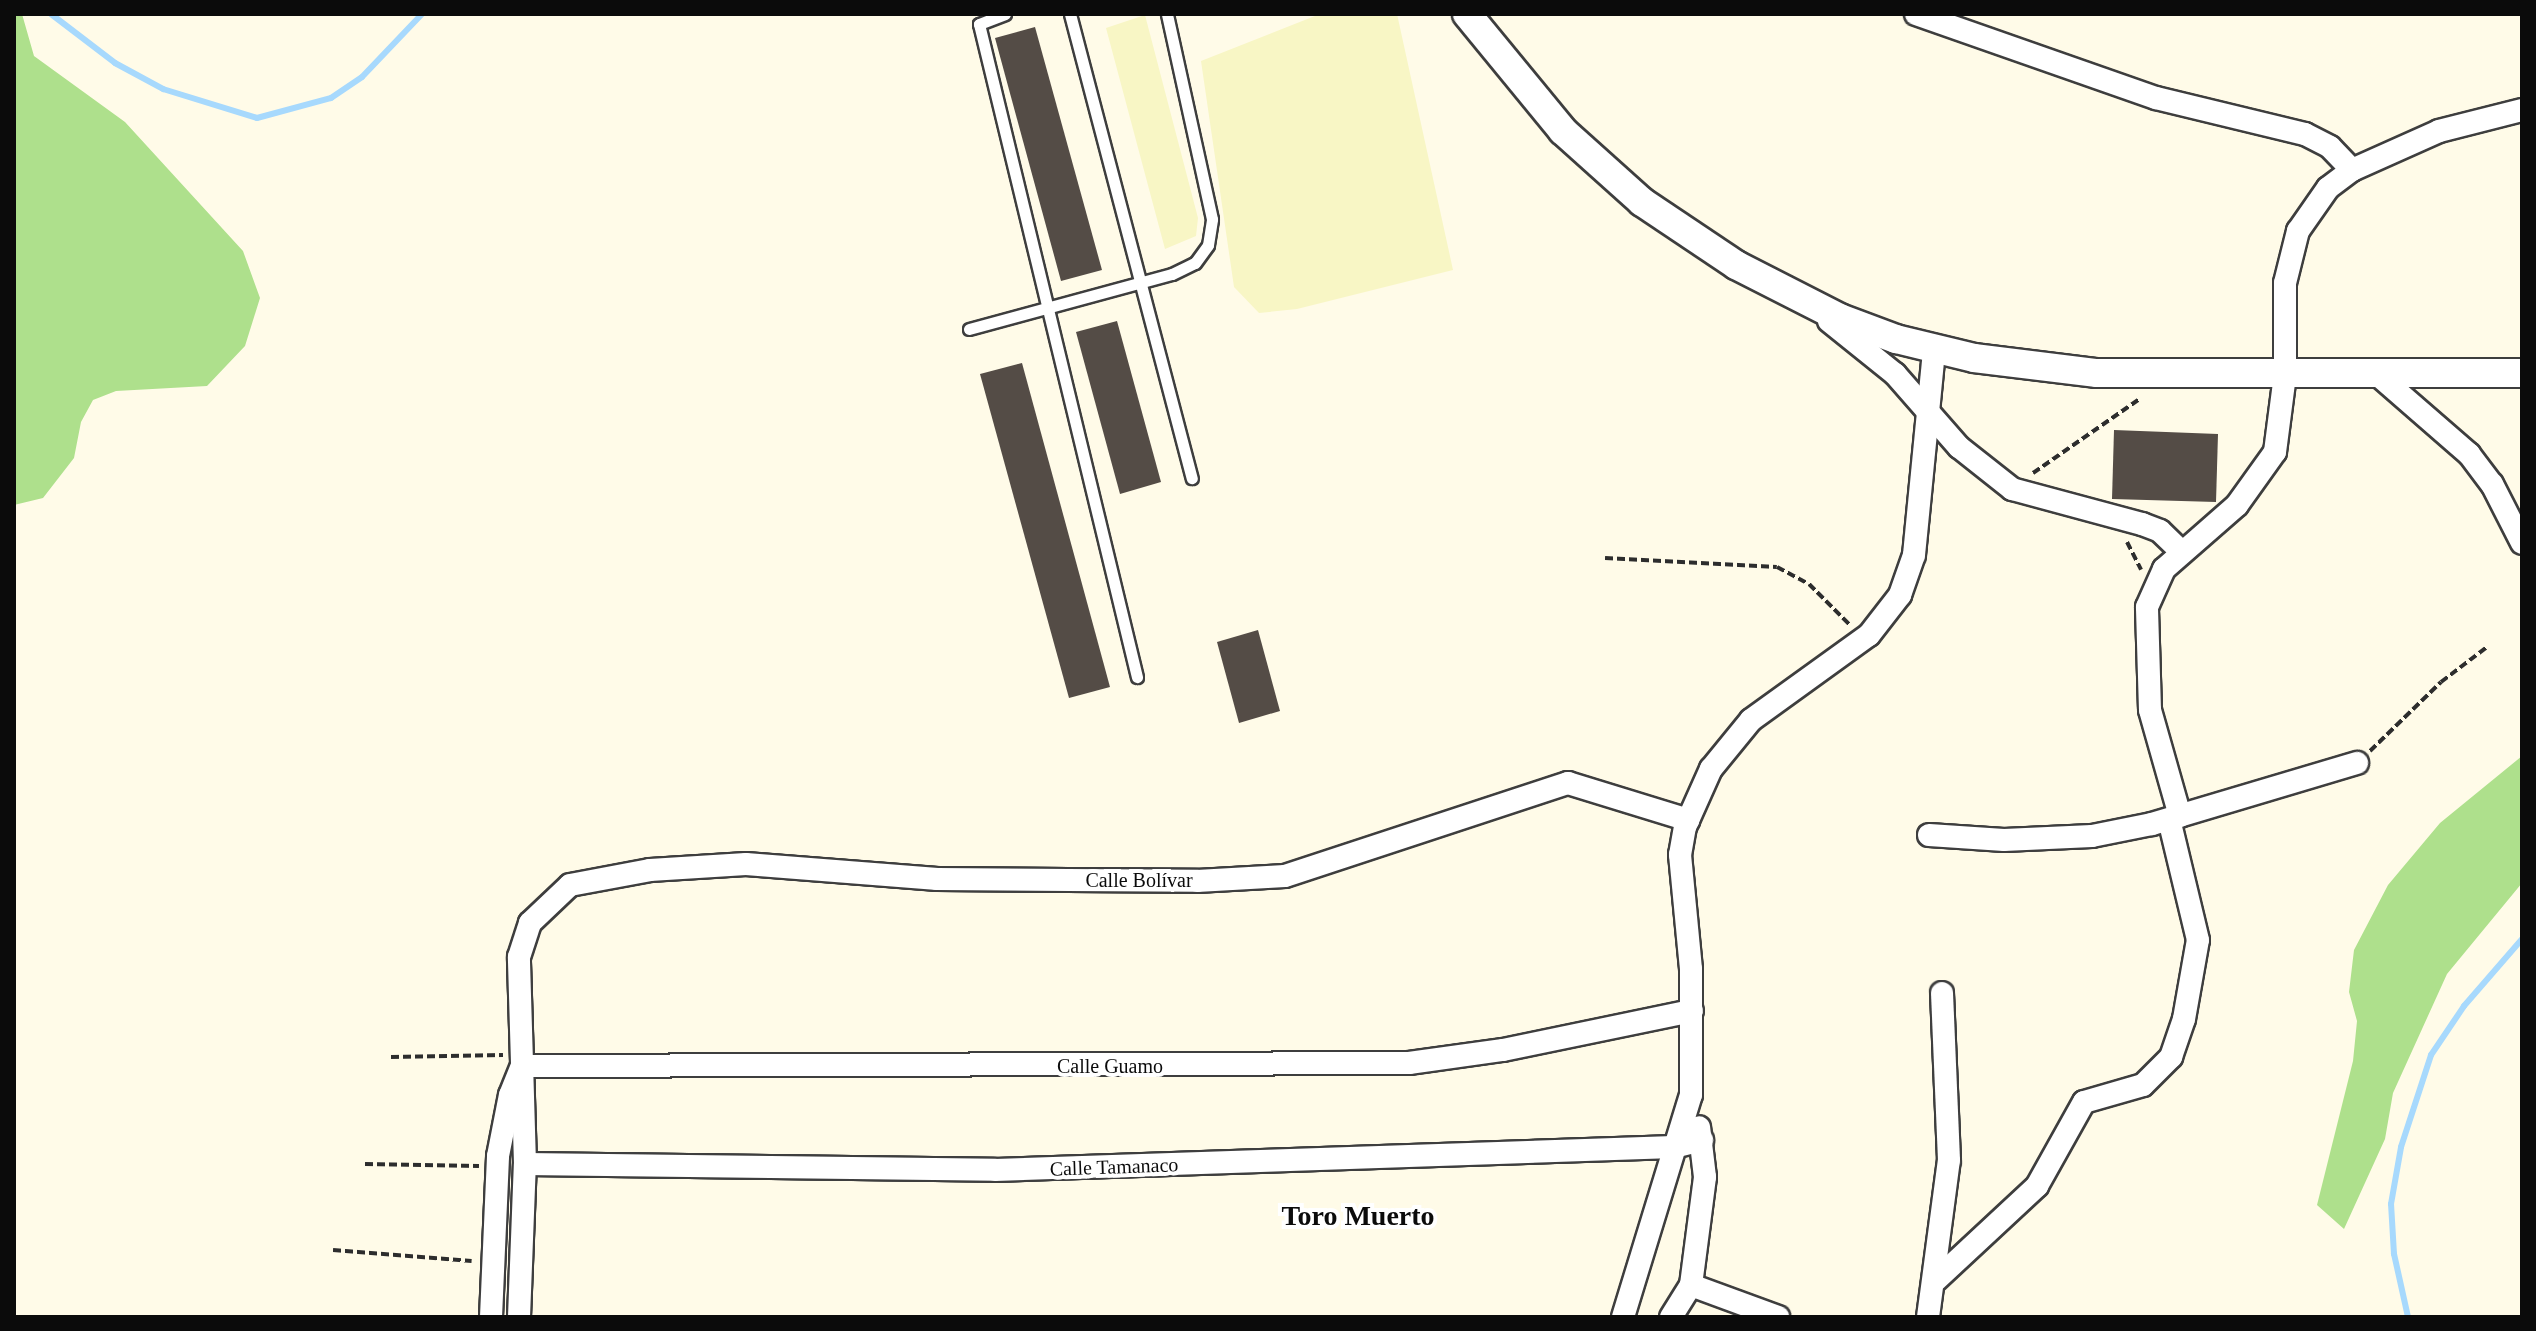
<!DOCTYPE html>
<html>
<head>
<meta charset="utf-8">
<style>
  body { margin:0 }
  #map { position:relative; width:2536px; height:1331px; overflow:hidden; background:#fffbe8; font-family:"Times New Roman",serif }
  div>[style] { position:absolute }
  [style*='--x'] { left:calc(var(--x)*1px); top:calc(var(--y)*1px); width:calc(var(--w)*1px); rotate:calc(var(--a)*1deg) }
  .farmland>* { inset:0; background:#f8f6c5 }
  .forest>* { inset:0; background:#aee08c }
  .stream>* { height:6px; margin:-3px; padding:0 3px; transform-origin:3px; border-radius:3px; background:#a7d9fd }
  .building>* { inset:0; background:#544c46 }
  .path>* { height:4px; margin-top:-2px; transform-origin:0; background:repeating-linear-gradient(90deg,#2d2d2d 0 8px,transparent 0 12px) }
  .roads { filter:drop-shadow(2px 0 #3e3e3e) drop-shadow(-2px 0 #3e3e3e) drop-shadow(0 2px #3e3e3e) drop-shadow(0 -2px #3e3e3e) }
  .service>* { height:11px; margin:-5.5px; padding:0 5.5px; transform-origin:5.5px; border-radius:5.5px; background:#fff }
  .minor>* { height:22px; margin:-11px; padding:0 11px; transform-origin:11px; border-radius:11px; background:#fff }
  .tertiary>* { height:28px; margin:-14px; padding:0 14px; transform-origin:14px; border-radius:14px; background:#fff }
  span { translate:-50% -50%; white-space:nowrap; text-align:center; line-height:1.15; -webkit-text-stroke:8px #fff; paint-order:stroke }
  .street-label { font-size:20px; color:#0b0b0b }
  .district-label { font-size:28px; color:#0b0b0b; font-weight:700 }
  .frame { position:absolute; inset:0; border:16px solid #0b0b0b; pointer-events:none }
</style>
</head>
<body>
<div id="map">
  <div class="farmland">
    <i style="clip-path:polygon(1320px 14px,1397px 14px,1453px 270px,1297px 309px,1259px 313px,1234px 287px,1201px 61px)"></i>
    <i style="clip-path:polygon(1145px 15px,1198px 218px,1196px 236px,1165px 249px,1106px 28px)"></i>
  </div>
  <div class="forest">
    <i style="clip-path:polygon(14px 14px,22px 14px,34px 56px,125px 122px,243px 251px,260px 298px,245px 346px,207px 386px,116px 391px,93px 400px,81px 422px,74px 458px,43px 498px,14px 505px)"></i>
    <i style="clip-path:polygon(2522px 756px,2522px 883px,2447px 974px,2393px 1093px,2385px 1139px,2344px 1229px,2317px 1205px,2353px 1061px,2357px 1021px,2349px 992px,2354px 950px,2388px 885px,2440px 823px)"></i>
  </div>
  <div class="stream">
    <i style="--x:51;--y:14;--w:81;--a:37.4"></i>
    <i style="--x:115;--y:63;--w:55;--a:28.4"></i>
    <i style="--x:163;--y:89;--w:98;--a:17.1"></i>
    <i style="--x:257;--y:118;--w:77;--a:-15.1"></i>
    <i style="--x:331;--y:98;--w:37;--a:-34"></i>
    <i style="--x:362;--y:77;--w:87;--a:-46.4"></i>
    <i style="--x:2408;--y:1317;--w:65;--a:-102.5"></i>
    <i style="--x:2394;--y:1254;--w:50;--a:-93.4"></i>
    <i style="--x:2391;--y:1204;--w:58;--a:-80"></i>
    <i style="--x:2401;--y:1147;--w:97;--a:-71.9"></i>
    <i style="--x:2431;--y:1055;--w:59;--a:-56"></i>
    <i style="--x:2464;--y:1006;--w:89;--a:-49.1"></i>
  </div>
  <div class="building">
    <i style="clip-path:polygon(1035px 27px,1102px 270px,1061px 281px,995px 38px)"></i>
    <i style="clip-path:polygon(1117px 321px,1161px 482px,1120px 494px,1076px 332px)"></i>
    <i style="clip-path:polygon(1022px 363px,1110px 687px,1069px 698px,980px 374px)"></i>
    <i style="clip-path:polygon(2114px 430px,2218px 434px,2216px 502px,2112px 499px)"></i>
    <i style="clip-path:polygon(1258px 630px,1280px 711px,1239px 723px,1217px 642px)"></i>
  </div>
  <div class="path">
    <i style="--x:2033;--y:473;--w:131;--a:-34.8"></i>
    <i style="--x:2127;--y:542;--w:31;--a:63"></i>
    <i style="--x:1605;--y:558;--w:172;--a:3"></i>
    <i style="--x:1777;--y:567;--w:36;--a:28"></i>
    <i style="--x:1809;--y:584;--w:57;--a:45"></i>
    <i style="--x:2370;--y:751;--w:99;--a:-44.2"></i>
    <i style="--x:2441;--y:682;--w:58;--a:-37.3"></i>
    <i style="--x:391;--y:1057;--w:112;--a:-1"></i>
    <i style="--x:365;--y:1164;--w:114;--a:1"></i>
    <i style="--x:333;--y:1250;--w:139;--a:4.5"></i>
  </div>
  <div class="roads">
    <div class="service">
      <i style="--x:1005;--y:14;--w:28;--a:159"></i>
      <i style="--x:979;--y:24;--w:672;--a:76.4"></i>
      <i style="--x:1070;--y:14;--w:480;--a:75.3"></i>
      <i style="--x:969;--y:329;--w:210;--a:-15.2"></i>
      <i style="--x:1172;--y:274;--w:25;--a:-26"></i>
      <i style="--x:1195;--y:263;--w:22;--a:-54"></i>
      <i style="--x:1208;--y:245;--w:26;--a:-81"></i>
      <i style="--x:1212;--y:219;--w:210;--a:-102.4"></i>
    </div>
    <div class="minor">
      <i style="--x:1916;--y:14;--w:254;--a:19.3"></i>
      <i style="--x:2156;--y:98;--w:153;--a:13.6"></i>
      <i style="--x:2305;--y:134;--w:28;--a:27"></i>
      <i style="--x:2330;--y:147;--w:32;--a:46"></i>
      <i style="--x:1829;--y:321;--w:85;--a:38.8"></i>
      <i style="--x:1895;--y:374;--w:97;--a:48.8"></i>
      <i style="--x:1959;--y:447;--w:68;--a:38.4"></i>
      <i style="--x:2012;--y:489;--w:135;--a:15.1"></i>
      <i style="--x:2142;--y:524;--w:19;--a:21"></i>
      <i style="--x:2160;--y:531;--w:30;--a:44"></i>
      <i style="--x:2378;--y:375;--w:121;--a:41"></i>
      <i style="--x:2469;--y:454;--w:38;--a:53"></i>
      <i style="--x:2492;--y:484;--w:66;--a:63"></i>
      <i style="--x:2180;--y:816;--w:110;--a:-105.8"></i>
      <i style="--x:2150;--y:710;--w:103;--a:-91.7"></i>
      <i style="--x:2147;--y:607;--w:42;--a:-65.9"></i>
      <i style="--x:2164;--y:569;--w:97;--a:-41.2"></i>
      <i style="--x:2237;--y:505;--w:65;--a:-54.4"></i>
      <i style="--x:2275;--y:452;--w:78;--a:-82.6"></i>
      <i style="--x:2285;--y:375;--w:92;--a:-90"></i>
      <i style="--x:2285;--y:283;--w:54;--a:-76"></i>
      <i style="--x:2298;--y:231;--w:52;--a:-55.1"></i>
      <i style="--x:2328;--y:188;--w:30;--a:-37"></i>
      <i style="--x:2352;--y:170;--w:95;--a:-24.1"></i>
      <i style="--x:2439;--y:131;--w:86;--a:-14.2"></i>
      <i style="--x:1929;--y:835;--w:75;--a:3.8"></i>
      <i style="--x:2004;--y:840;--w:88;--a:-2.6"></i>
      <i style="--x:2092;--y:836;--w:61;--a:-11.3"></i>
      <i style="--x:2152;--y:824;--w:214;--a:-16.6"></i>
      <i style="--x:525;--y:1164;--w:470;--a:0.7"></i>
      <i style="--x:995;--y:1170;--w:679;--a:-1.94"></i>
      <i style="--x:1674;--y:1147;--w:29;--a:-14"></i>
      <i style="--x:1936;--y:1280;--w:138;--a:-42.9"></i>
      <i style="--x:2037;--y:1186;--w:96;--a:-60.8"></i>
      <i style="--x:2084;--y:1102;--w:61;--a:-16.1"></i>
      <i style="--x:2143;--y:1085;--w:40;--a:-45"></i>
      <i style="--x:2171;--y:1057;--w:40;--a:-71.1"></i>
      <i style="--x:2184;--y:1019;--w:80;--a:-80"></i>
      <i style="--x:2198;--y:940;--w:124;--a:-103.5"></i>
      <i style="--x:1691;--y:1285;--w:93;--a:20.2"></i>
      <i style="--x:491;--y:1317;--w:161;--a:-87.5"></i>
      <i style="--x:498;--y:1156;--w:62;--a:-78.9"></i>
      <i style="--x:510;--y:1095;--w:31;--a:-68"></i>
      <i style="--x:522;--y:1066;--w:887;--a:-0.19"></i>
      <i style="--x:1409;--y:1063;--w:95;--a:-7.9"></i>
      <i style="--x:1503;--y:1050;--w:193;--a:-11.7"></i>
      <i style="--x:519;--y:1317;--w:153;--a:-87.8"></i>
      <i style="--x:525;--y:1164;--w:207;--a:-91.7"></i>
      <i style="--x:519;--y:957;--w:36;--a:-72"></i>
      <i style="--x:530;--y:923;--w:55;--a:-43.5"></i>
      <i style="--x:570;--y:885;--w:81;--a:-10.6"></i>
      <i style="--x:650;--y:870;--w:96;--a:-3.6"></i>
      <i style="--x:746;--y:864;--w:192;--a:4.5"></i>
      <i style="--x:937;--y:879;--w:260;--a:0.4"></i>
      <i style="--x:1197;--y:881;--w:88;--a:-3.3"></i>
      <i style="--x:1285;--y:876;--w:298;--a:-18.2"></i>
      <i style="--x:1568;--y:783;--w:126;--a:17.1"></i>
      <i style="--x:1623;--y:1317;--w:232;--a:-73"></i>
      <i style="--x:1691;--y:1095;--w:126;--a:-90"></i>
      <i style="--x:1691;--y:969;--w:115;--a:-95.5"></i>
      <i style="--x:1680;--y:855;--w:28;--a:-80"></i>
      <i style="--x:1685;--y:827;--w:64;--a:-65.9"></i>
      <i style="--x:1711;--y:769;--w:63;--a:-50.8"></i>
      <i style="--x:1751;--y:720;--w:145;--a:-35.8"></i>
      <i style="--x:1869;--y:635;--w:51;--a:-52.2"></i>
      <i style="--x:1900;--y:595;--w:42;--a:-70.7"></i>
      <i style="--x:1914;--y:555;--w:206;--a:-84.4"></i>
      <i style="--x:1671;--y:1317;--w:38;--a:-58"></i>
      <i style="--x:1691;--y:1285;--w:109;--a:-82.6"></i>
      <i style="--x:1705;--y:1177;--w:50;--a:-96.8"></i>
      <i style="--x:1928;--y:1317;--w:158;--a:-82.4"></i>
      <i style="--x:1949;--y:1160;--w:167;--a:-92.4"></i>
    </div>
    <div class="tertiary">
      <i style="--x:1467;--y:14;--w:151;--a:50.6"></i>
      <i style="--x:1563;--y:131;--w:106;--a:41.9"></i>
      <i style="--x:1642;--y:202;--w:113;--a:33.8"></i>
      <i style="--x:1736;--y:265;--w:117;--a:27"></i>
      <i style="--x:1840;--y:318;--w:60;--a:20.6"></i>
      <i style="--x:1896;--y:339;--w:80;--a:13.7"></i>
      <i style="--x:1974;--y:358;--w:124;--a:7"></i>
      <i style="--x:2097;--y:373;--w:425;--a:0"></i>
    </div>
  </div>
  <div class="street-label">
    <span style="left:1139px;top:880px">Calle Bolívar</span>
    <span style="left:1110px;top:1066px">Calle Guamo</span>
    <span style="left:1114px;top:1167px;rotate:-2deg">Calle Tamanaco</span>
  </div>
  <div class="district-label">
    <span style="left:1358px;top:1216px">Toro Muerto</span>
  </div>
  <div class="frame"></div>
</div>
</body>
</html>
